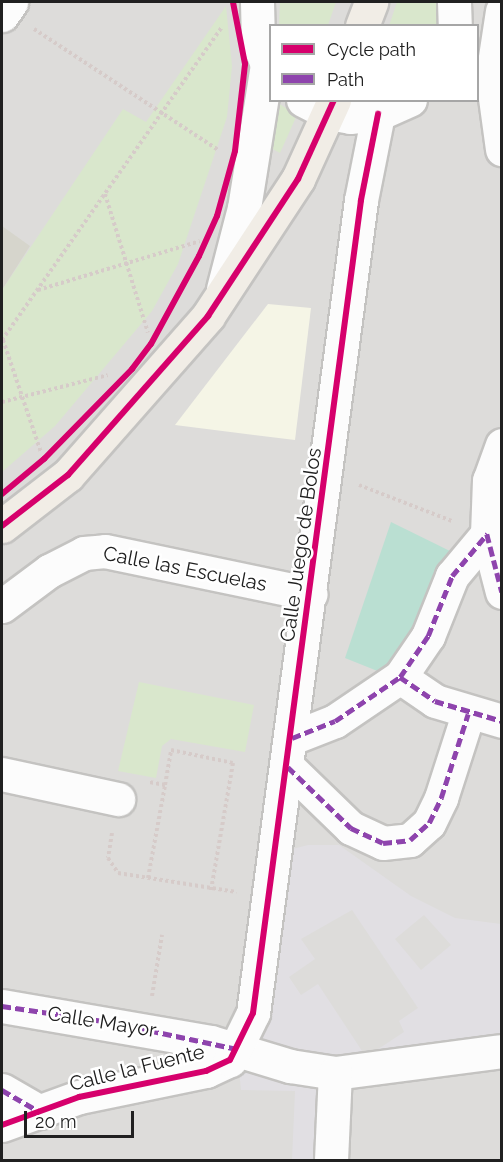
<!DOCTYPE html>
<html>
<head>
<meta charset="utf-8">
<style>
  body { margin:0 }
  #map { position:relative; width:503px; height:1162px; overflow:hidden; background:#eeece9; font-family:Raleway,sans-serif }
  div>[style] { position:absolute }
  [style*='--x'] { left:calc(var(--x)*1px); top:calc(var(--y)*1px); width:calc(var(--w)*1px); rotate:calc(var(--a)*1deg) }
  .residential>* { inset:0; background:#dddcda }
  .education>* { inset:0; background:#f5f5e6 }
  .construction>* { inset:0; background:#d6d5cc }
  .grass>* { inset:0; background:#d9e7cc }
  .pitch>* { inset:0; background:#badfd2 }
  .plaza>* { inset:0; background:#e1dfe3 }
  .path>* { height:4px; margin-top:-2px; transform-origin:0; background:repeating-linear-gradient(90deg,#d6cbc9 0 3px,transparent 0 6px) }
  .roads { filter:drop-shadow(2px 0 #c4c3c1) drop-shadow(-2px 0 #c4c3c1) drop-shadow(0 2px #c4c3c1) drop-shadow(0 -2px #c4c3c1) }
  .minor>* { height:33px; margin:-16.5px; padding:0 16.5px; transform-origin:16.5px; border-radius:16.5px; background:#fcfcfc }
  .major>* { height:33px; margin:-16.5px; padding:0 16.5px; transform-origin:16.5px; border-radius:16.5px; background:#f1ede6 }
  .quiet>* { height:4.5px; margin-top:-2.25px; transform-origin:0; background:repeating-linear-gradient(90deg,#8e44ad 0 9px,transparent 0 13.5px) }
  .cycleway>* { height:6px; margin:-3px; padding:0 3px; transform-origin:3px; border-radius:3px; background:#d6006c }
  span { translate:-50% -50%; white-space:nowrap; text-align:center; line-height:1.15; -webkit-text-stroke:5px #fff; paint-order:stroke }
  .street-label { font-size:20px; color:#202020 }
  .frame { position:absolute; inset:0; border:3px solid #202020; pointer-events:none }
  .legend { position:absolute; left:269px; top:24px; width:210px; height:78px; box-sizing:border-box; background:#fff; border:2px solid #a6a6a6; margin:0; padding:8px 10px; list-style:none; font-size:18px; color:#202020 }
  .legend li { display:flex; align-items:center; gap:12px; height:30px }
  .legend b { width:30px; border:2px solid #a6a6a6 }
  .scale { position:absolute; left:24px; top:1111px; width:110px; height:27px; box-sizing:border-box; border:3px solid #202020; border-top:0; padding-left:8px; font-size:18px; line-height:21px; white-space:nowrap; color:#202020; -webkit-text-stroke:4px #fff; paint-order:stroke }
</style>
</head>
<body>
<div id="map">
  <div class="residential">
    <i style="clip-path:polygon(evenodd,2px 2px,501px 2px,501px 1160px,2px 1160px,2px 2px,270px 26px,478px 26px,478px 100px,270px 100px,270px 26px)"></i>
  </div>
  <div class="education">
    <i style="clip-path:polygon(268px 304px,311px 308px,295px 440px,175px 425px)"></i>
  </div>
  <div class="construction">
    <i style="clip-path:polygon(2px 226px,30px 246px,2px 290px)"></i>
  </div>
  <div class="grass">
    <i style="clip-path:polygon(280px 2px,336px 2px,328px 25px,279px 25px)"></i>
    <i style="clip-path:polygon(397px 2px,437px 2px,438px 25px,389px 26px)"></i>
    <i style="clip-path:polygon(226px 6px,232px 66px,227px 117px,178px 264px,152px 311px,55px 426px,2px 472px,2px 290px,123px 109px,146px 122px)"></i>
    <i style="clip-path:polygon(278px 103px,297px 115px,280px 153px,269px 147px)"></i>
    <i style="clip-path:polygon(139px 682px,254px 705px,245px 752px,171px 739px,162px 746px,156px 778px,118px 771px)"></i>
  </div>
  <div class="pitch">
    <i style="clip-path:polygon(391px 522px,452px 552px,411px 642px,385px 674px,345px 658px)"></i>
  </div>
  <div class="plaza">
    <i style="clip-path:polygon(evenodd,308px 845px,339px 845px,411px 896px,455px 918px,501px 924px,501px 1065px,345px 1084px,344px 1160px,292px 1160px,295px 1091px,241px 1090px,237px 1049px,277px 853px,308px 845px,352px 910px,418px 1008px,399px 1021px,404px 1032px,366px 1057px,318px 984px,301px 995px,289px 977px,315px 959px,301px 939px,352px 910px,308px 845px,424px 915px,451px 945px,421px 970px,395px 939px,424px 915px)"></i>
  </div>
  <div class="path">
    <i style="--x:34;--y:29;--w:220;--a:33.3"></i>
    <i style="--x:105;--y:194;--w:145;--a:72.8"></i>
    <i style="--x:38;--y:290;--w:169;--a:-16.8"></i>
    <i style="--x:2;--y:340;--w:383;--a:-54.9"></i>
    <i style="--x:3;--y:340;--w:118;--a:71.3"></i>
    <i style="--x:2;--y:402;--w:109;--a:-14.3"></i>
    <i style="--x:359;--y:485;--w:100;--a:21.2"></i>
    <i style="--x:165;--y:785;--w:36;--a:-80"></i>
    <i style="--x:171;--y:750;--w:63;--a:11.8"></i>
    <i style="--x:233;--y:763;--w:129;--a:99.8"></i>
    <i style="--x:112;--y:833;--w:25;--a:99"></i>
    <i style="--x:108;--y:858;--w:18;--a:56"></i>
    <i style="--x:118;--y:873;--w:120;--a:9.1"></i>
    <i style="--x:148;--y:878;--w:95;--a:-79.6"></i>
    <i style="--x:165;--y:785;--w:16;--a:-169"></i>
    <i style="--x:152;--y:996;--w:62;--a:-80.7"></i>
  </div>
  <div class="roads">
    <div class="minor">
      <i style="--x:257;--y:2;--w:40;--a:88.6"></i>
      <i style="--x:258;--y:42;--w:31;--a:68"></i>
      <i style="--x:454;--y:2;--w:24;--a:88"></i>
      <i style="--x:502;--y:11;--w:66;--a:98.7"></i>
      <i style="--x:492;--y:76;--w:74;--a:82.2"></i>
      <i style="--x:2;--y:15;--w:16;--a:-55"></i>
      <i style="--x:303;--y:100;--w:28;--a:27"></i>
      <i style="--x:328;--y:113;--w:22;--a:10"></i>
      <i style="--x:350;--y:117;--w:28;--a:-6"></i>
      <i style="--x:378;--y:114;--w:35;--a:-24"></i>
      <i style="--x:223;--y:289;--w:84;--a:-75.5"></i>
      <i style="--x:244;--y:208;--w:146;--a:-80.9"></i>
      <i style="--x:502;--y:445;--w:37;--a:110"></i>
      <i style="--x:489;--y:480;--w:54;--a:92.1"></i>
      <i style="--x:487;--y:534;--w:60;--a:75.5"></i>
      <i style="--x:2;--y:606;--w:59;--a:-36.7"></i>
      <i style="--x:49;--y:571;--w:39;--a:-27"></i>
      <i style="--x:84;--y:553;--w:21;--a:-5"></i>
      <i style="--x:105;--y:551;--w:210;--a:11.8"></i>
      <i style="--x:400;--y:677;--w:42;--a:34.4"></i>
      <i style="--x:435;--y:701;--w:70;--a:16.6"></i>
      <i style="--x:292;--y:738;--w:46;--a:-21.6"></i>
      <i style="--x:335;--y:721;--w:78;--a:-34.1"></i>
      <i style="--x:400;--y:677;--w:50;--a:-55.7"></i>
      <i style="--x:428;--y:636;--w:65;--a:-68.2"></i>
      <i style="--x:452;--y:576;--w:55;--a:-50.2"></i>
      <i style="--x:288;--y:767;--w:88;--a:44.1"></i>
      <i style="--x:351;--y:828;--w:35;--a:25"></i>
      <i style="--x:383;--y:843;--w:27;--a:-6"></i>
      <i style="--x:410;--y:840;--w:25;--a:-42"></i>
      <i style="--x:429;--y:823;--w:28;--a:-64"></i>
      <i style="--x:441;--y:798;--w:88;--a:-72.2"></i>
      <i style="--x:2;--y:774;--w:119;--a:12.2"></i>
      <i style="--x:2;--y:1006;--w:212;--a:9.8"></i>
      <i style="--x:211;--y:1042;--w:83;--a:16.9"></i>
      <i style="--x:290;--y:1066;--w:46;--a:8.8"></i>
      <i style="--x:335;--y:1073;--w:168;--a:-7.5"></i>
      <i style="--x:2;--y:1090;--w:44;--a:30.1"></i>
      <i style="--x:2;--y:1125;--w:82;--a:-20"></i>
      <i style="--x:79;--y:1097;--w:130;--a:-11.6"></i>
      <i style="--x:206;--y:1071;--w:26;--a:-25"></i>
      <i style="--x:230;--y:1060;--w:52;--a:-63.9"></i>
      <i style="--x:253;--y:1013;--w:820;--a:-82.43"></i>
      <i style="--x:361;--y:200;--w:88;--a:-78.8"></i>
      <i style="--x:331;--y:1160;--w:87;--a:-87.4"></i>
    </div>
    <div class="major">
      <i style="--x:362;--y:26;--w:26;--a:-69"></i>
      <i style="--x:2;--y:526;--w:83;--a:-37.7"></i>
      <i style="--x:68;--y:475;--w:212;--a:-48.6"></i>
      <i style="--x:208;--y:316;--w:164;--a:-56.7"></i>
      <i style="--x:298;--y:179;--w:87;--a:-65.5"></i>
    </div>
  </div>
  <div class="quiet">
    <i style="--x:487;--y:534;--w:60;--a:75.5"></i>
    <i style="--x:400;--y:677;--w:42;--a:34.4"></i>
    <i style="--x:435;--y:701;--w:70;--a:16.6"></i>
    <i style="--x:292;--y:738;--w:46;--a:-21.6"></i>
    <i style="--x:335;--y:721;--w:78;--a:-34.1"></i>
    <i style="--x:400;--y:677;--w:50;--a:-55.7"></i>
    <i style="--x:428;--y:636;--w:65;--a:-68.2"></i>
    <i style="--x:452;--y:576;--w:55;--a:-50.2"></i>
    <i style="--x:288;--y:767;--w:88;--a:44.1"></i>
    <i style="--x:351;--y:828;--w:35;--a:25"></i>
    <i style="--x:383;--y:843;--w:27;--a:-6"></i>
    <i style="--x:410;--y:840;--w:25;--a:-42"></i>
    <i style="--x:429;--y:823;--w:28;--a:-64"></i>
    <i style="--x:441;--y:798;--w:88;--a:-72.2"></i>
    <i style="--x:2;--y:1006;--w:109;--a:8.4"></i>
    <i style="--x:110;--y:1022;--w:130;--a:12"></i>
    <i style="--x:2;--y:1090;--w:44;--a:30.1"></i>
  </div>
  <div class="cycleway">
    <i style="--x:2;--y:494;--w:55;--a:-39.8"></i>
    <i style="--x:44;--y:459;--w:126;--a:-45.6"></i>
    <i style="--x:132;--y:369;--w:31;--a:-53"></i>
    <i style="--x:151;--y:344;--w:100;--a:-61.4"></i>
    <i style="--x:199;--y:256;--w:44;--a:-65.8"></i>
    <i style="--x:217;--y:216;--w:67;--a:-74.5"></i>
    <i style="--x:235;--y:151;--w:88;--a:-83.4"></i>
    <i style="--x:245;--y:64;--w:63;--a:-101"></i>
    <i style="--x:2;--y:526;--w:83;--a:-37.7"></i>
    <i style="--x:68;--y:475;--w:212;--a:-48.6"></i>
    <i style="--x:208;--y:316;--w:164;--a:-56.7"></i>
    <i style="--x:298;--y:179;--w:87;--a:-65.5"></i>
    <i style="--x:2;--y:1125;--w:82;--a:-20"></i>
    <i style="--x:79;--y:1097;--w:130;--a:-11.6"></i>
    <i style="--x:206;--y:1071;--w:26;--a:-25"></i>
    <i style="--x:230;--y:1060;--w:52;--a:-63.9"></i>
    <i style="--x:253;--y:1013;--w:820;--a:-82.43"></i>
    <i style="--x:361;--y:200;--w:88;--a:-78.8"></i>
  </div>
  <div class="street-label">
    <span style="left:301px;top:545px;rotate:-82deg">Calle Juego de Bolos</span>
    <span style="left:185px;top:569px;rotate:11deg">Calle las Escuelas</span>
    <span style="left:102px;top:1022px;rotate:9deg">Calle Mayor</span>
    <span style="left:137px;top:1068px;rotate:-14deg">Calle la Fuente</span>
  </div>
  <div class="frame"></div>
  <ul class="legend">
  <li><b style="height:8px;background:#d6006c"></b>Cycle path</li>
  <li><b style="height:8px;background:#8e44ad"></b>Path</li>
  </ul>
  <div class="scale">20 m</div>
</div>
</body>
</html>
